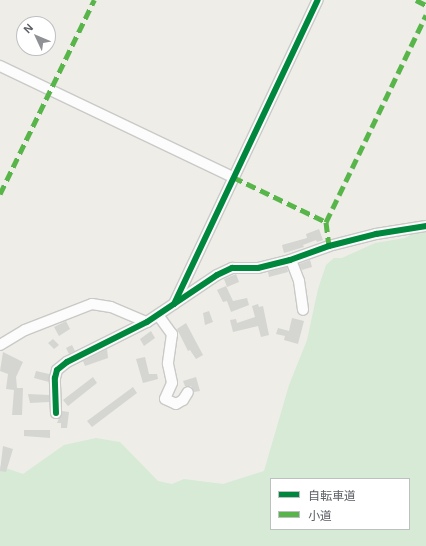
<!DOCTYPE html>
<html>
<head>
<meta charset="utf-8">
<style>
  body { margin:0 }
  #map { position:relative; width:426px; height:546px; overflow:hidden; background:#eeede8; font-family:Helvetica,"Noto Sans JP",sans-serif }
  div>[style] { position:absolute }
  [style*='--x'] { left:calc(var(--x)*1px); top:calc(var(--y)*1px); width:calc(var(--w)*1px); rotate:calc(var(--a)*1deg) }
  .green>* { inset:0; background:#d6ead5 }
  .building>* { inset:0; background:#d5d5d2 }
  .roads { filter:drop-shadow(1px 0 #c9cac8) drop-shadow(-1px 0 #c9cac8) drop-shadow(0 1px #c9cac8) drop-shadow(0 -1px #c9cac8) }
  .minor>* { height:10px; margin:-5px; padding:0 5px; transform-origin:5px; border-radius:5px; background:#fcfcfc }
  .quiet>* { height:5px; margin-top:-2.5px; transform-origin:0; background:repeating-linear-gradient(90deg,#58b549 0 10px,transparent 0 15px) }
  .cycleway>* { height:6px; margin:-3px; padding:0 3px; transform-origin:3px; border-radius:3px; background:#00873e }
  span { translate:-50% -50%; white-space:nowrap; text-align:center; line-height:1.15; -webkit-text-stroke:3px #fff; paint-order:stroke }
  .legend { position:absolute; left:270px; top:478px; width:140px; height:52px; box-sizing:border-box; background:#fff; border:1px solid #bebfc2; margin:0; padding:5px 7px; list-style:none; font-size:12px; color:#5d6066 }
  .legend li { display:flex; align-items:center; gap:8px; height:20px }
  .legend b { width:20px; border:1px solid #bebfc2 }
  .north { position:absolute; left:16px; top:16px; width:40px; height:40px; box-sizing:border-box; background:#fff; border:1px solid #bebfc2; border-radius:50%; rotate:314deg; font-size:11px; font-weight:700; line-height:16px; text-align:center; color:#5d6066 }
  .north::after { content:''; display:block; margin:auto; width:14px; height:18px; background:#909194; clip-path:polygon(50% 0,100% 100%,50% 72%,0 100%) }
</style>
</head>
<body>
<div id="map">
  <div class="green">
    <i style="clip-path:polygon(evenodd,426px 226px,426px 546px,0 546px,0 466px,23px 474px,64px 445px,96px 438px,120px 442px,158px 481px,172px 484px,184px 479px,223px 484px,264px 471px,289px 385px,307px 340px,318px 289px,326px 265px,334px 258px,342px 258px,375px 243px,405px 238px,426px 226px,271px 479px,409px 479px,409px 529px,271px 529px,271px 479px)"></i>
  </div>
  <div class="building">
    <i style="clip-path:polygon(319px 229px,323px 240px,317px 242px,316px 240px,303px 245px,304px 247px,284px 253px,282px 245px,307px 238px,306px 234px)"></i>
    <i style="clip-path:polygon(310px 260px,312px 267px,302px 270px,299px 264px)"></i>
    <i style="clip-path:polygon(287px 267px,288px 272px,269px 277px,268px 272px)"></i>
    <i style="clip-path:polygon(236px 274px,239px 282px,227px 287px,224px 279px)"></i>
    <i style="clip-path:polygon(226px 286px,233px 301px,247px 298px,249px 305px,231px 312px,227px 301px,223px 302px,217px 290px)"></i>
    <i style="clip-path:polygon(258px 304px,259px 307px,263px 306px,269px 335px,261px 337px,258px 326px,233px 332px,230px 320px,236px 319px,237px 323px,255px 317px,252px 306px)"></i>
    <i style="clip-path:polygon(209px 311px,213px 322px,205px 325px,203px 313px)"></i>
    <i style="clip-path:polygon(292px 318px,304px 321px,298px 344px,284px 340px,285px 336px,276px 334px,278px 328px,289px 331px)"></i>
    <i style="clip-path:polygon(66px 321px,70px 329px,59px 336px,54px 327px)"></i>
    <i style="clip-path:polygon(186px 323px,203px 355px,196px 359px,190px 350px,188px 351px,177px 329px)"></i>
    <i style="clip-path:polygon(151px 331px,155px 338px,144px 346px,140px 339px)"></i>
    <i style="clip-path:polygon(53px 339px,59px 345px,54px 349px,48px 343px)"></i>
    <i style="clip-path:polygon(72px 345px,75px 351px,69px 354px,66px 348px)"></i>
    <i style="clip-path:polygon(107px 349px,108px 358px,85px 366px,83px 361px)"></i>
    <i style="clip-path:polygon(3px 352px,23px 362px,16px 377px,17px 388px,23px 388px,22px 415px,12px 415px,14px 390px,6px 389px,8px 374px,0 371px)"></i>
    <i style="clip-path:polygon(145px 357px,149px 374px,157px 374px,158px 379px,143px 383px,136px 359px)"></i>
    <i style="clip-path:polygon(36px 371px,49px 374px,49px 382px,34px 378px)"></i>
    <i style="clip-path:polygon(93px 377px,97px 383px,68px 406px,63px 400px)"></i>
    <i style="clip-path:polygon(196px 377px,200px 391px,194px 392px,191px 386px,185px 386px,183px 381px)"></i>
    <i style="clip-path:polygon(133px 387px,137px 393px,92px 427px,87px 421px)"></i>
    <i style="clip-path:polygon(28px 394px,49px 395px,49px 402px,30px 403px)"></i>
    <i style="clip-path:polygon(62px 411px,69px 412px,67px 428px,61px 428px,61px 423px,57px 423px)"></i>
    <i style="clip-path:polygon(24px 430px,50px 430px,50px 438px,24px 436px)"></i>
    <i style="clip-path:polygon(3px 446px,13px 449px,6px 472px,0 471px)"></i>
  </div>
  <div class="roads">
    <div class="minor">
      <i style="--x:0;--y:66;--w:258;--a:25.5"></i>
      <i style="--x:291;--y:260;--w:22;--a:69"></i>
      <i style="--x:299;--y:281;--w:29;--a:82"></i>
      <i style="--x:174;--y:304;--w:336;--a:-64.7"></i>
      <i style="--x:158;--y:315;--w:24;--a:54"></i>
      <i style="--x:172;--y:334;--w:30;--a:98"></i>
      <i style="--x:168;--y:364;--w:19;--a:78"></i>
      <i style="--x:172;--y:383;--w:17;--a:114"></i>
      <i style="--x:165;--y:399;--w:12;--a:24"></i>
      <i style="--x:176;--y:404;--w:8;--a:-30"></i>
      <i style="--x:183;--y:400;--w:9;--a:-58"></i>
      <i style="--x:0;--y:345;--w:29;--a:-31"></i>
      <i style="--x:25;--y:330;--w:72;--a:-21.2"></i>
      <i style="--x:92;--y:304;--w:19;--a:9"></i>
      <i style="--x:111;--y:307;--w:39;--a:23"></i>
      <i style="--x:56;--y:413;--w:35;--a:-92"></i>
      <i style="--x:55;--y:378;--w:8;--a:-76"></i>
      <i style="--x:57;--y:370;--w:13;--a:-39"></i>
      <i style="--x:67;--y:362;--w:89;--a:-26.6"></i>
      <i style="--x:147;--y:322;--w:84;--a:-33.9"></i>
      <i style="--x:217;--y:275;--w:17;--a:-25"></i>
      <i style="--x:232;--y:268;--w:26;--a:0"></i>
      <i style="--x:258;--y:268;--w:33;--a:-14"></i>
      <i style="--x:290;--y:260;--w:41;--a:-19.7"></i>
      <i style="--x:329;--y:246;--w:49;--a:-14.3"></i>
      <i style="--x:376;--y:234;--w:51;--a:-9.1"></i>
    </div>
  </div>
  <div class="quiet">
    <i style="--x:416;--y:0;--w:11;--a:27"></i>
    <i style="--x:233;--y:177;--w:103;--a:25.8"></i>
    <i style="--x:326;--y:222;--w:24;--a:83"></i>
    <i style="--x:0;--y:194;--w:216;--a:-64.1"></i>
    <i style="--x:326;--y:222;--w:230;--a:-64.2"></i>
  </div>
  <div class="cycleway">
    <i style="--x:174;--y:304;--w:336;--a:-64.7"></i>
    <i style="--x:56;--y:413;--w:35;--a:-92"></i>
    <i style="--x:55;--y:378;--w:8;--a:-76"></i>
    <i style="--x:57;--y:370;--w:13;--a:-39"></i>
    <i style="--x:67;--y:362;--w:89;--a:-26.6"></i>
    <i style="--x:147;--y:322;--w:84;--a:-33.9"></i>
    <i style="--x:217;--y:275;--w:17;--a:-25"></i>
    <i style="--x:232;--y:268;--w:26;--a:0"></i>
    <i style="--x:258;--y:268;--w:33;--a:-14"></i>
    <i style="--x:290;--y:260;--w:41;--a:-19.7"></i>
    <i style="--x:329;--y:246;--w:49;--a:-14.3"></i>
    <i style="--x:376;--y:234;--w:51;--a:-9.1"></i>
  </div>
  <ul class="legend">
  <li><b style="height:5px;background:#00873e"></b>自転車道</li>
  <li><b style="height:5px;background:#58b549"></b>小道</li>
  </ul>
  <div class="north">N</div>
</div>
</body>
</html>
